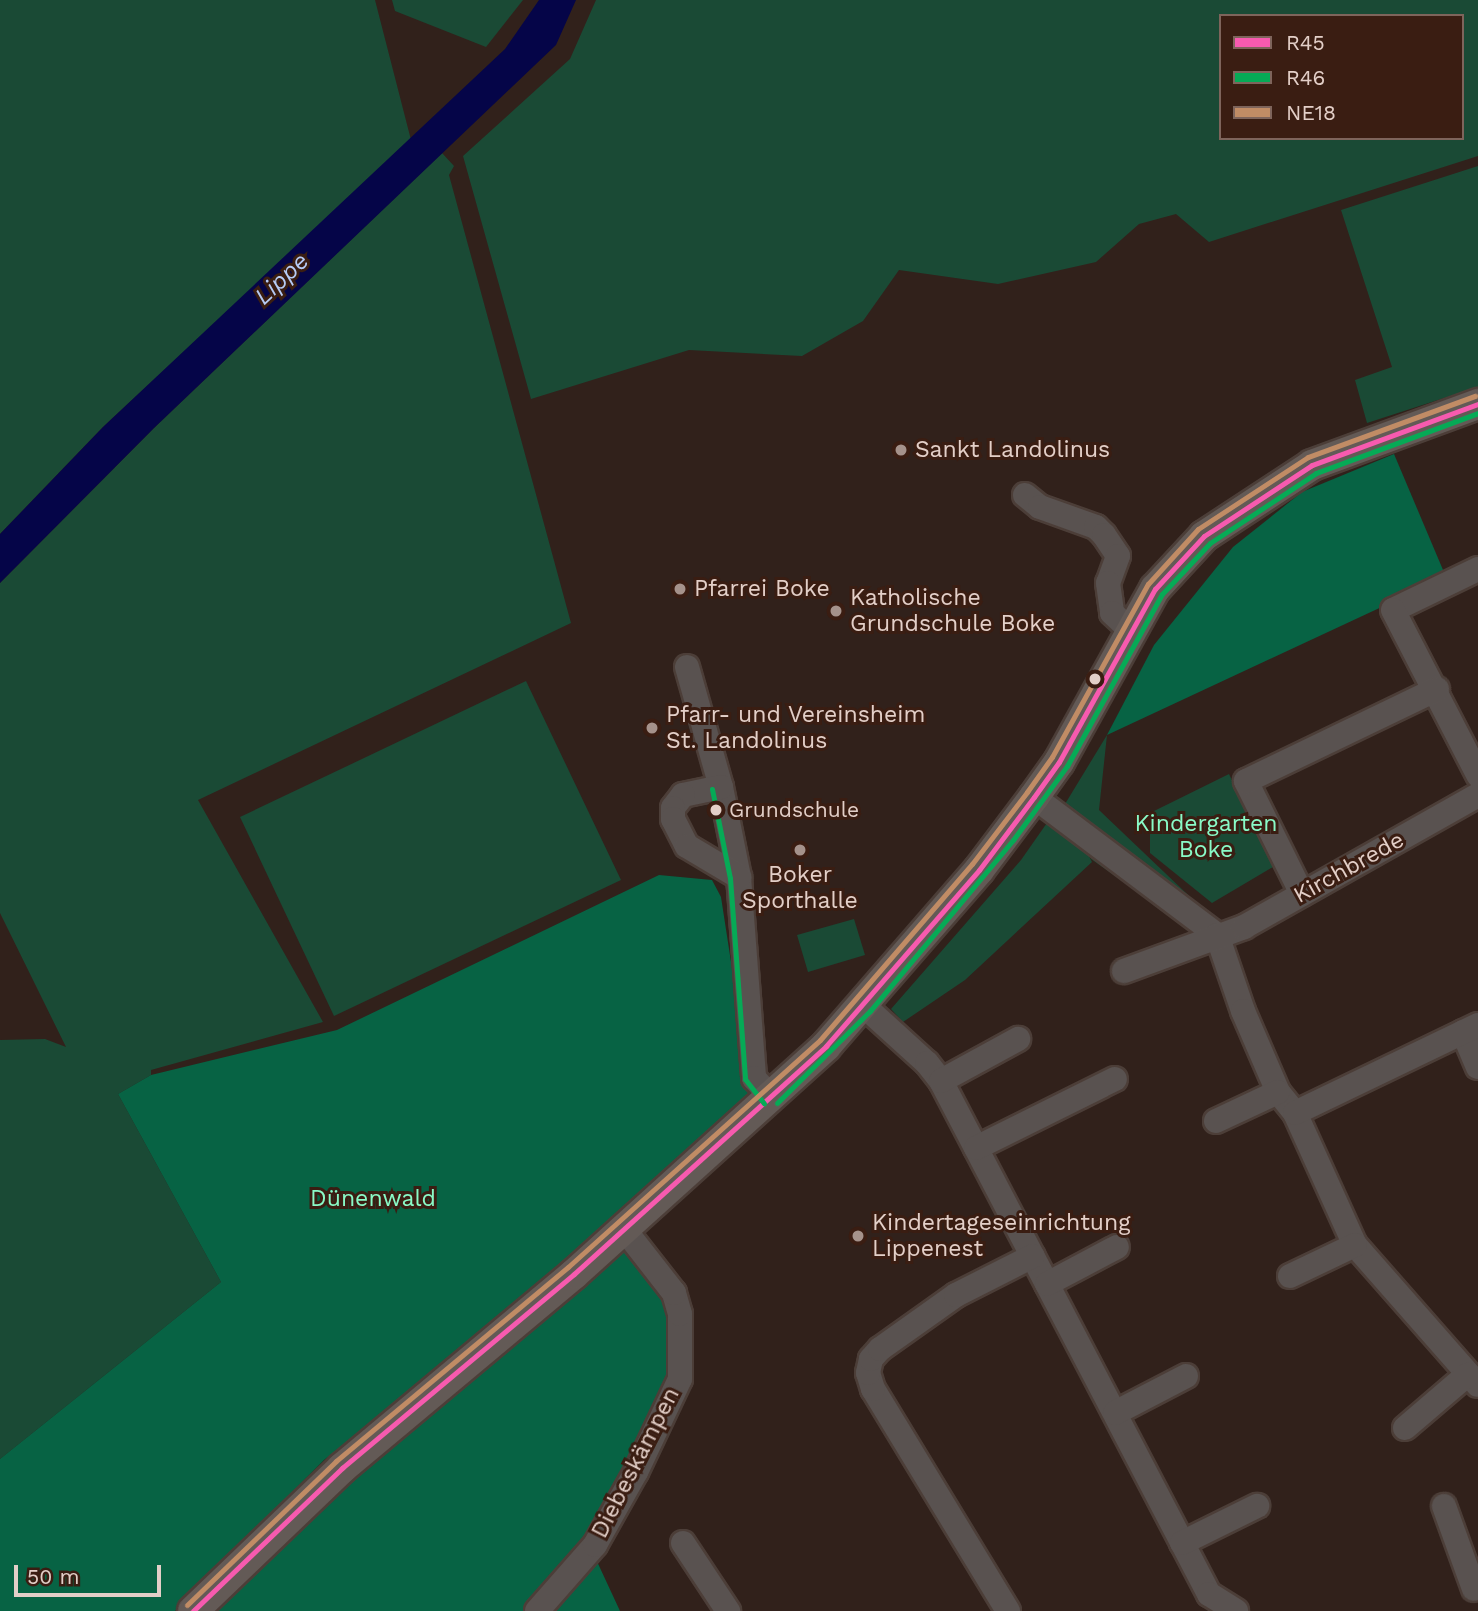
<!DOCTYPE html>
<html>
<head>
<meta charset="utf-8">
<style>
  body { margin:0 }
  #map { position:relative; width:1478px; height:1611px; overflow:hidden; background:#31211b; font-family:"Work Sans",sans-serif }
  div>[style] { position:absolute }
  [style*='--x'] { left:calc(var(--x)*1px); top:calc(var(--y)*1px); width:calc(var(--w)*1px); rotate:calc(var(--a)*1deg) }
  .green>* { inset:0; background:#1a4a35 }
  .forest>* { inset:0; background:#076344 }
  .water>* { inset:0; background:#050548 }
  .roads { filter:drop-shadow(2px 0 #4c3e38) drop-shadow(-2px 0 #4c3e38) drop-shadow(0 2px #4c3e38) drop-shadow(0 -2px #4c3e38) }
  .minor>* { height:24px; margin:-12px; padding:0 12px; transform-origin:12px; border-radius:12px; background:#595250 }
  .major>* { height:30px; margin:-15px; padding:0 15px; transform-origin:15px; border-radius:15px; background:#635a56 }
  .bus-1>* { height:5px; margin:-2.5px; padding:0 2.5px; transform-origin:2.5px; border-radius:2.5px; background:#f75aaf }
  .bus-2>* { height:5px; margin:-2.5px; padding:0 2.5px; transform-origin:2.5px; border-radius:2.5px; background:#06aa56 }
  .bus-3>* { height:5px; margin:-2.5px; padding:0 2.5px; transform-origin:2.5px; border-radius:2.5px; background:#c18c65 }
  .dots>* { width:19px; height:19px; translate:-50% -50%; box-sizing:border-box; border:4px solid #3a1d12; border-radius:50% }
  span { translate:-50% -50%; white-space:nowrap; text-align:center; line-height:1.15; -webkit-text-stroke:6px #3a1d12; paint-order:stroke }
  .bus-label { font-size:21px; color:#e3cfc8 }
  .left { translate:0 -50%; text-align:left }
  .poi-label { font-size:23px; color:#e3cfc8 }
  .park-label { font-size:23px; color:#89fac7 }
  .street-label { font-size:23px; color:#e3cfc8 }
  .water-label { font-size:24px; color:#b6cbf5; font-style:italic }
  .legend { position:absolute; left:1219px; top:14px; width:245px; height:126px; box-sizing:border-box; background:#3a1d12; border:2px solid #7e645b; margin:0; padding:9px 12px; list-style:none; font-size:21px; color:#e3cfc8 }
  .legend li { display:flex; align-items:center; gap:14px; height:35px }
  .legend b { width:35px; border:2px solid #7e645b }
  .scale { position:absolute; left:14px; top:1565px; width:147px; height:32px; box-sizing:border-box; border:4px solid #e3cfc8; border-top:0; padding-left:9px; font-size:21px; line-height:24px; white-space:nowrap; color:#e3cfc8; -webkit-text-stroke:5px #3a1d12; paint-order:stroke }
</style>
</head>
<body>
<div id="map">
  <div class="green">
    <i style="clip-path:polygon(0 0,375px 0,411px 140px,103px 427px,0 534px)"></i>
    <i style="clip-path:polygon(392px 0,523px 0,486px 47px,395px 11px)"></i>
    <i style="clip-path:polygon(evenodd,596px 0,1478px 0,1478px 156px,1209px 242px,1176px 214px,1139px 224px,1096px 262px,998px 284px,899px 270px,863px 321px,802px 356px,689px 350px,531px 399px,463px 156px,570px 59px,596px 0,1221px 16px,1462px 16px,1462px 138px,1221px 138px,1221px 16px)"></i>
    <i style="clip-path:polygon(442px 153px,454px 166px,449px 175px,571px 623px,198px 800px,323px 1022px,151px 1070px,151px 1075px,118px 1094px,221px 1282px,0 1459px,0 1040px,45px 1039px,66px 1047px,0 913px,0 583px,154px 428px)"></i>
    <i style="clip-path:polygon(1478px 166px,1478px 387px,1367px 423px,1355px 380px,1392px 367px,1341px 210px)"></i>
    <i style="clip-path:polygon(526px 681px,621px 880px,334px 1016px,240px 817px)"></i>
    <i style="clip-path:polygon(1107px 735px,1099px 810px,1207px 913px,1184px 924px,1091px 859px,1085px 828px,1065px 804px)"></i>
    <i style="clip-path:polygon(1229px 774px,1273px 867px,1212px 903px,1150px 853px,1150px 813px)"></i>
    <i style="clip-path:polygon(1049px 820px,1082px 842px,1092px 862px,965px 980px,903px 1022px,891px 1009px,1021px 860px)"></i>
    <i style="clip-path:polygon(854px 919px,865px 955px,808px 972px,797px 935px)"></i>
  </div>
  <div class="forest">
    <i style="clip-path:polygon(1394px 454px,1446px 577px,1107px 735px,1154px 645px,1233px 547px,1302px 492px)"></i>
    <i style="clip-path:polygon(659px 875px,712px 880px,721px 897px,750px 1085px,759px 1096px,452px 1359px,324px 1460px,175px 1611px,0 1611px,0 1459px,221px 1282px,118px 1094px,151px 1075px,337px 1030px)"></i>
    <i style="clip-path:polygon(625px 1241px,676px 1318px,673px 1378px,594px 1555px,620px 1611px,204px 1611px,346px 1473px)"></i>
  </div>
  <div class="water">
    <i style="clip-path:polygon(539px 0,576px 0,556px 45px,154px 428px,0 583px,0 534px,103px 427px,505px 49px)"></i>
  </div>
  <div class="roads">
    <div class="minor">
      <i style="--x:1025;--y:495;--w:19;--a:39"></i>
      <i style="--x:1040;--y:507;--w:59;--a:19.7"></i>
      <i style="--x:1096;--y:527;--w:11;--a:45"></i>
      <i style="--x:1104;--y:535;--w:25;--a:56"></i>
      <i style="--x:1118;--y:556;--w:29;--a:110"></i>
      <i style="--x:1108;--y:583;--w:30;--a:82"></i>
      <i style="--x:1112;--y:613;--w:26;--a:43"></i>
      <i style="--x:1478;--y:569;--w:94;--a:154.2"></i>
      <i style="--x:1393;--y:610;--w:186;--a:62.7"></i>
      <i style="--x:687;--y:667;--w:125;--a:74.2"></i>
      <i style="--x:721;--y:787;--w:92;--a:78.7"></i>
      <i style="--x:739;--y:877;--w:202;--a:85.7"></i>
      <i style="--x:754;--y:1078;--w:25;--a:48"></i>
      <i style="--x:721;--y:787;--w:39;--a:168"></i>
      <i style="--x:683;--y:795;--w:16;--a:128"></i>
      <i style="--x:673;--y:808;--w:11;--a:90"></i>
      <i style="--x:673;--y:819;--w:30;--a:63"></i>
      <i style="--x:687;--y:846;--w:61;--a:30.8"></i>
      <i style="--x:1034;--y:797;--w:229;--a:37"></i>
      <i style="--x:1217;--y:935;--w:80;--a:71.1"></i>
      <i style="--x:1243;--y:1011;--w:88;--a:66.6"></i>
      <i style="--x:1278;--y:1092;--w:27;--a:51"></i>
      <i style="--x:1295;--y:1113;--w:145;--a:65.6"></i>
      <i style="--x:1355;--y:1245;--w:186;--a:48.7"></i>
      <i style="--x:1302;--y:894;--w:126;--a:-116.4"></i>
      <i style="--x:1246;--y:781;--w:212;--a:-25.7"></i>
      <i style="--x:1124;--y:971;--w:128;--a:-20.1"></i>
      <i style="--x:1244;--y:927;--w:269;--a:-29.4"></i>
      <i style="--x:863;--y:1005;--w:86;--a:42.2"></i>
      <i style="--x:927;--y:1063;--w:23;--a:52"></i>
      <i style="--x:941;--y:1081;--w:579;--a:62.42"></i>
      <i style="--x:1209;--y:1594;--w:32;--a:32"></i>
      <i style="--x:1463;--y:1032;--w:38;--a:67"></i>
      <i style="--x:941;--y:1081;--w:88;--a:-28.6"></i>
      <i style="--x:1295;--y:1113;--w:203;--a:-25.7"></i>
      <i style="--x:1216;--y:1121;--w:68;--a:-25.1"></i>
      <i style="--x:976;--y:1148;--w:155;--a:-26.4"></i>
      <i style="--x:1290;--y:1276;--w:72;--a:-25.5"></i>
      <i style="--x:1047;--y:1284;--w:79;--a:-27.9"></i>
      <i style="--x:1115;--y:1413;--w:80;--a:-27.5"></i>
      <i style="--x:1405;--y:1428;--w:82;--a:-40.5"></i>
      <i style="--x:1444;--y:1506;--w:88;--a:70.1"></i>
      <i style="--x:683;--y:1543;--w:82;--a:56.5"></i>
      <i style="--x:1182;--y:1543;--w:84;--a:-26.3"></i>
      <i style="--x:537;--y:1611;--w:88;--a:-48.7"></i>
      <i style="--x:595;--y:1545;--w:84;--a:-60.7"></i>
      <i style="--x:636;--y:1472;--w:103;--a:-64.7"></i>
      <i style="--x:680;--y:1379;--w:65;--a:-90"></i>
      <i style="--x:680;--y:1314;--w:22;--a:-106"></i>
      <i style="--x:674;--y:1293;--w:81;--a:-128"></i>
      <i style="--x:1008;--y:1611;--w:260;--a:-121.3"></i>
      <i style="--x:873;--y:1389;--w:17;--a:-107"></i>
      <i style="--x:868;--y:1373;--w:14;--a:-78"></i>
      <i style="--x:871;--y:1359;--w:13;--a:-48"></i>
      <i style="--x:880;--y:1349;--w:93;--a:-35.4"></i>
      <i style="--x:956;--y:1295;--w:86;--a:-26.9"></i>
    </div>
    <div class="major">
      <i style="--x:193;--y:1611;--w:207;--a:-43.8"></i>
      <i style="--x:342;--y:1468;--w:302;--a:-39.9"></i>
      <i style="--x:574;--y:1274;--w:340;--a:-42.1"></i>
      <i style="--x:826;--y:1046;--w:233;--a:-49"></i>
      <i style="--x:979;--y:870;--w:91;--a:-53"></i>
      <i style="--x:1034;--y:797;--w:43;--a:-54.5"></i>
      <i style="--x:1059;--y:762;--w:198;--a:-61"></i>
      <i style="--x:1155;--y:589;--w:72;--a:-47.2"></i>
      <i style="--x:1204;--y:536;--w:129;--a:-33.3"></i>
      <i style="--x:1312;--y:465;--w:177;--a:-20.2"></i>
    </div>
  </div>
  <div class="bus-1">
    <i style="--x:193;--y:1611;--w:207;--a:-43.8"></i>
    <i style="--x:342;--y:1468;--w:302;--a:-39.9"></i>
    <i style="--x:574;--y:1274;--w:340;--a:-42.1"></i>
    <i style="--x:826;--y:1046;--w:233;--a:-49"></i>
    <i style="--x:979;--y:870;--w:91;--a:-53"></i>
    <i style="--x:1034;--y:797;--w:43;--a:-54.5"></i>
    <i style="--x:1059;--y:762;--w:198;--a:-61"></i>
    <i style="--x:1155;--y:589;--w:72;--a:-47.2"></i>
    <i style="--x:1204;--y:536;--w:129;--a:-33.3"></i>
    <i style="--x:1312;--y:465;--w:177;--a:-20.2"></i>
  </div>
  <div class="bus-2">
    <i style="--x:712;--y:789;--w:91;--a:78.6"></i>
    <i style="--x:730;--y:878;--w:202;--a:85.7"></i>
    <i style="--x:745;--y:1079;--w:31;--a:52"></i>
    <i style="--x:777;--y:1103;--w:131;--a:-44.7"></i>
    <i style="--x:870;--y:1011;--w:223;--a:-50.1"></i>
    <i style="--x:1013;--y:840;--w:92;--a:-53.9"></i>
    <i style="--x:1067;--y:766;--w:196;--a:-61.1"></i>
    <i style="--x:1162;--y:594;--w:70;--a:-46.7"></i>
    <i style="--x:1210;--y:543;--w:127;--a:-33.4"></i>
    <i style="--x:1316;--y:473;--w:173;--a:-20.3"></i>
  </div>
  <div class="bus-3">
    <i style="--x:187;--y:1605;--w:207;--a:-44"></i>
    <i style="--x:336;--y:1461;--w:302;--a:-39.9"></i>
    <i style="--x:568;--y:1267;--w:339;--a:-42"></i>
    <i style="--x:820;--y:1040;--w:233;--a:-49.2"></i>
    <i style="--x:972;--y:864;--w:91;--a:-52.6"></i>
    <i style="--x:1027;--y:792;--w:43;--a:-54.5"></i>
    <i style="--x:1052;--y:757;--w:198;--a:-61"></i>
    <i style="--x:1148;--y:584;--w:74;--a:-47.7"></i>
    <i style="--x:1198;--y:529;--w:131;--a:-33.2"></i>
    <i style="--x:1308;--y:457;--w:178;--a:-20.1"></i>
  </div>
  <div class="dots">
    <i style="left:901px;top:450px;background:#a5928b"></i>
    <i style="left:680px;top:589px;background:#a5928b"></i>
    <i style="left:836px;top:611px;background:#a5928b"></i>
    <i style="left:1095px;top:679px;background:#e3cfc8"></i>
    <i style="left:652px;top:728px;background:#a5928b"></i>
    <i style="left:716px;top:810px;background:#e3cfc8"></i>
    <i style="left:800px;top:850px;background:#a5928b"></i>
    <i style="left:858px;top:1236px;background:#a5928b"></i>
  </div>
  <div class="bus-label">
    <span class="left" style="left:729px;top:810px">Grundschule</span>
  </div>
  <div class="poi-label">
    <span class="left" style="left:915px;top:450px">Sankt Landolinus</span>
    <span class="left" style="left:694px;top:589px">Pfarrei Boke</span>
    <span class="left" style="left:850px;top:611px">Katholische<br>Grundschule Boke</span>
    <span class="left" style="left:666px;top:728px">Pfarr- und Vereinsheim<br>St. Landolinus</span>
    <span style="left:800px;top:888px">Boker<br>Sporthalle</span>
    <span class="left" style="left:872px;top:1236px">Kindertageseinrichtung<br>Lippenest</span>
  </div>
  <div class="park-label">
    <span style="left:1206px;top:837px">Kindergarten<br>Boke</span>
    <span style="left:373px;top:1199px">Dünenwald</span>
  </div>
  <div class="street-label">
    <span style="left:1349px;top:868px;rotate:-29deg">Kirchbrede</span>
    <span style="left:636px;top:1463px;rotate:-63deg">Diebeskämpen</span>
  </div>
  <div class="water-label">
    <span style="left:282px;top:279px;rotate:-43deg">Lippe</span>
  </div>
  <ul class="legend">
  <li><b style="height:9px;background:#f75aaf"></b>R45</li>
  <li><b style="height:9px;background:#06aa56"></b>R46</li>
  <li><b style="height:9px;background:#c18c65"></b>NE18</li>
  </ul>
  <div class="scale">50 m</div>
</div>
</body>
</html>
